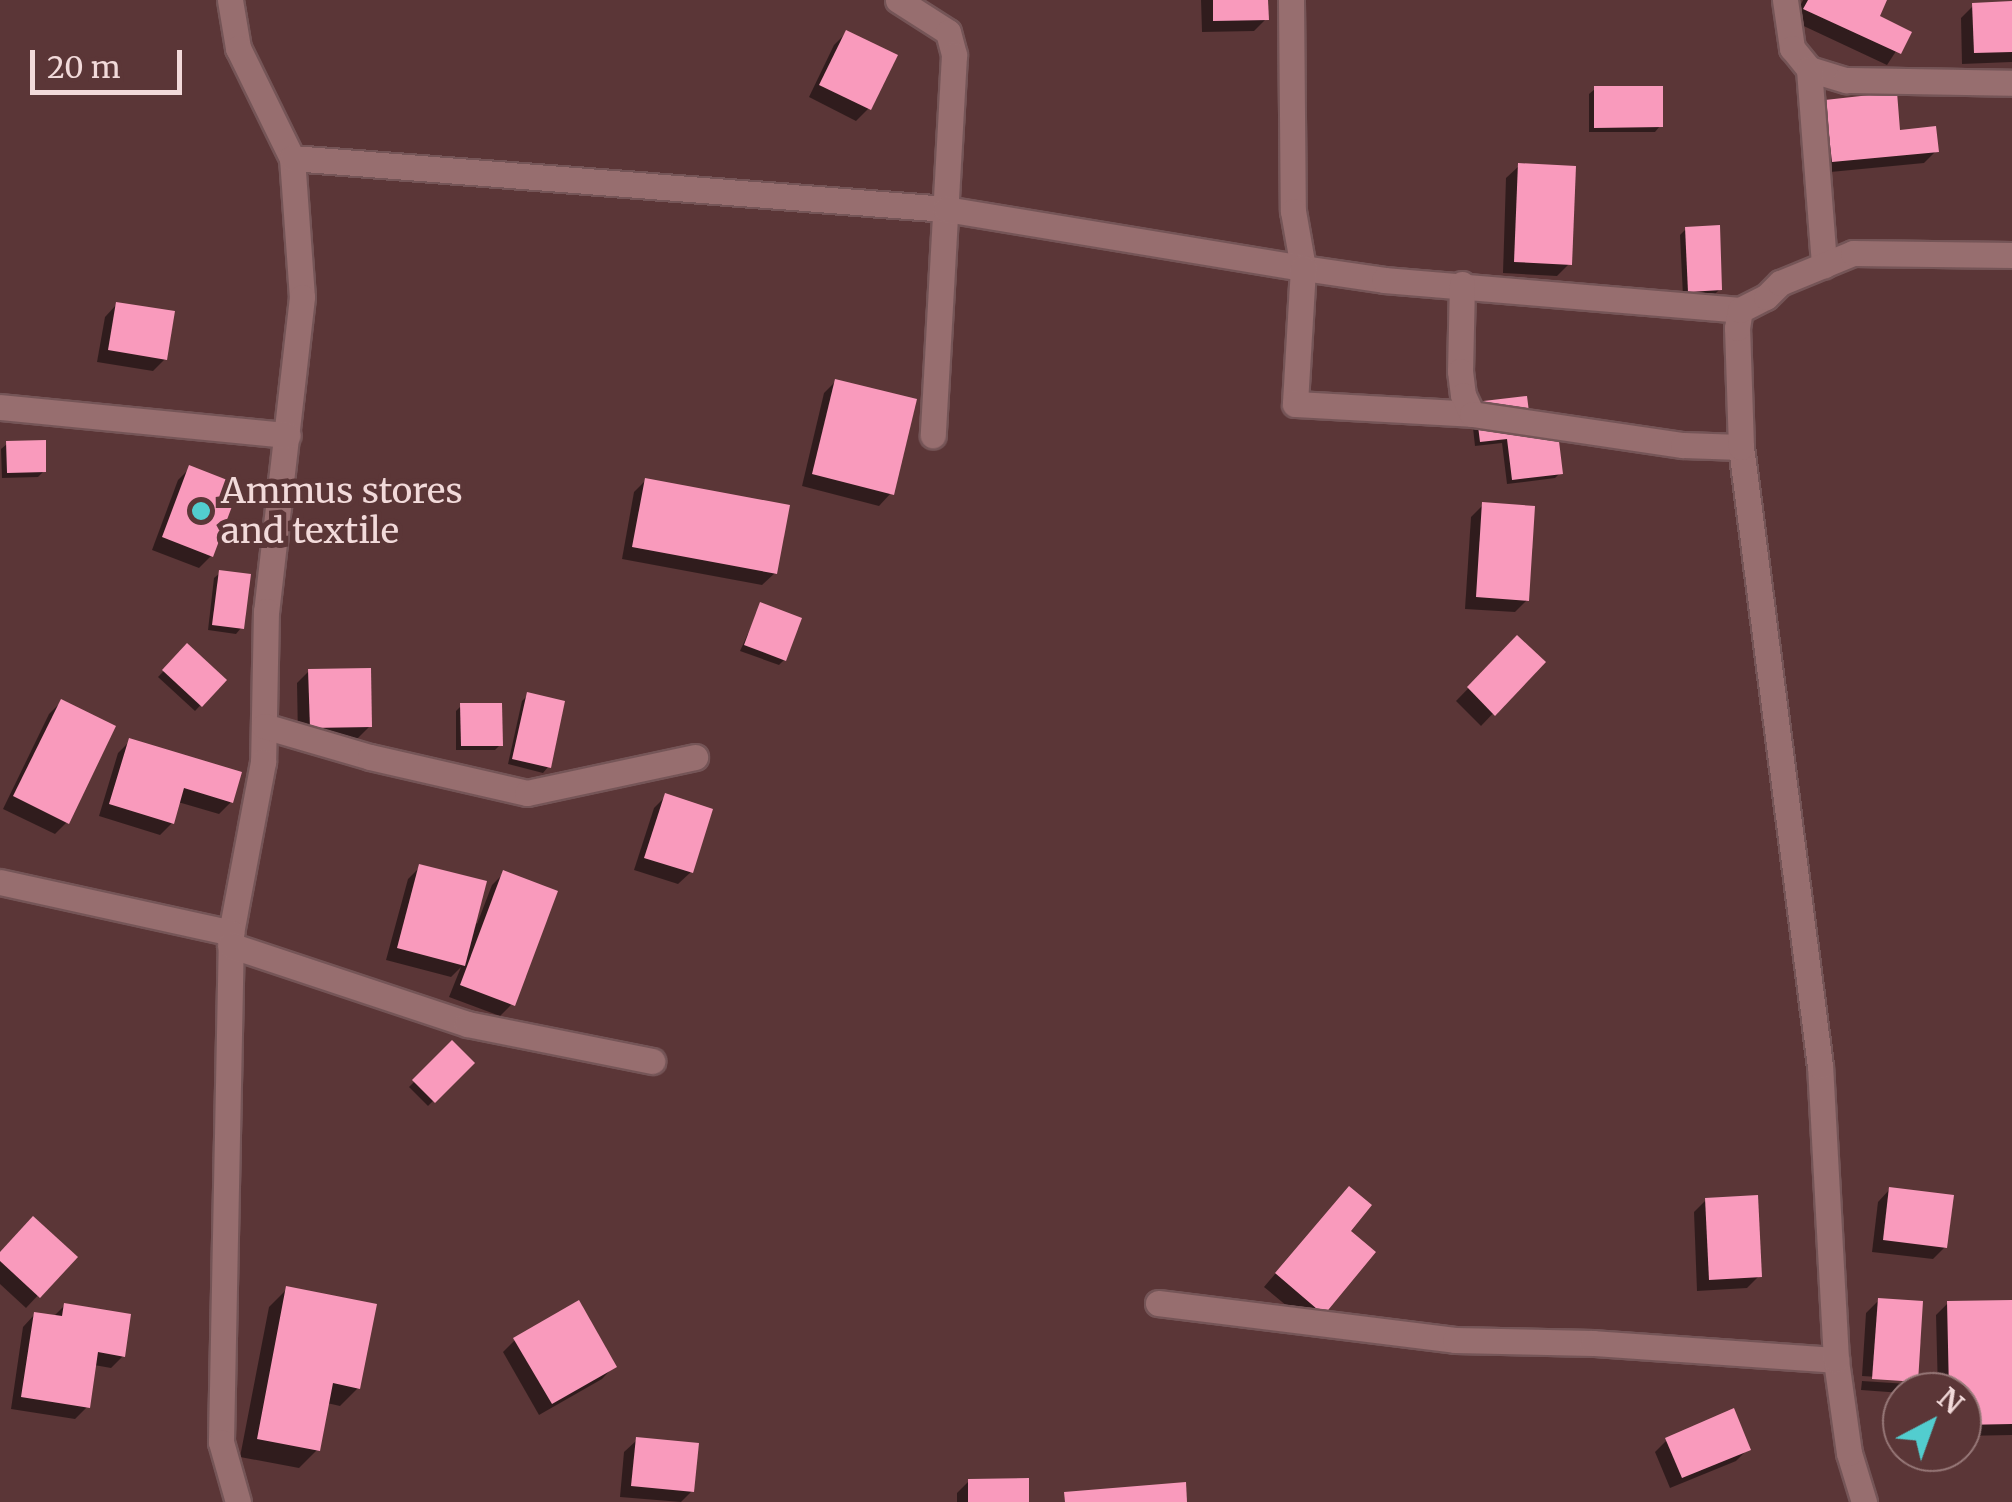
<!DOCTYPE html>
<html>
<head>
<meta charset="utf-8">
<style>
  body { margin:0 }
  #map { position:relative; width:2012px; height:1502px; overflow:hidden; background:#5b3637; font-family:Merriweather,serif }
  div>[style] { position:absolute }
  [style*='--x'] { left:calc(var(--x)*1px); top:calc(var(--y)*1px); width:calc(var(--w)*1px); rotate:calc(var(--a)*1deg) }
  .shadow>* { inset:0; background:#0007 }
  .building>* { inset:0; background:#f99abc }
  .roads { filter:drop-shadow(2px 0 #755557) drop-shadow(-2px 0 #755557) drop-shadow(0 2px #755557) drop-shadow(0 -2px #755557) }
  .minor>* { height:25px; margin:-12.5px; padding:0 12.5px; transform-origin:12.5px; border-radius:12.5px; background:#976e6f }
  .dots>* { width:28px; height:28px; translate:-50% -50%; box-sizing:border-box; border:5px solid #5b3637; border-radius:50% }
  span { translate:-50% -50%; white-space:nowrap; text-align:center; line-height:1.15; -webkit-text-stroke:10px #5b3637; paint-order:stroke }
  .poi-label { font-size:35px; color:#f2dada }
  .left { translate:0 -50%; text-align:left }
  .north { position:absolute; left:1882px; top:1372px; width:100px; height:100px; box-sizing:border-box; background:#5b3637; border:2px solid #977878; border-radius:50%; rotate:41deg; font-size:28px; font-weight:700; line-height:40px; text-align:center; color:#f2dada }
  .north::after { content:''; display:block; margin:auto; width:35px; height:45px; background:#52cdcf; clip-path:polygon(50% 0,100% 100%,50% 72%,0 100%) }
  .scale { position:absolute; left:30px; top:50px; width:152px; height:45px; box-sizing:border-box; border:5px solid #f2dada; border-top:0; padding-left:12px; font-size:30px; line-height:35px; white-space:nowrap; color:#f2dada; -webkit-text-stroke:8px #5b3637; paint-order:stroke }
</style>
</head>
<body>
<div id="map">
  <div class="shadow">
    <i style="clip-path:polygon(1201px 0,1265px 0,1266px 19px,1254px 31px,1202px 32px)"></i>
    <i style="clip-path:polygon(1803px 0,1885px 0,1876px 17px,1908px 33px,1887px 65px,1793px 21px)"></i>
    <i style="clip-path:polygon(2012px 4px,2012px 62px,1962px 64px,1961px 18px,1973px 6px)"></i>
    <i style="clip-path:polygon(846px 33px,894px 56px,868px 109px,856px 121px,809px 97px,834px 45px)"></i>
    <i style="clip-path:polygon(1595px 89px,1660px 126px,1655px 132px,1589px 132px,1589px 94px)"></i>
    <i style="clip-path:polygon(1826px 102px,1898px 133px,1936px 151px,1924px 163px,1820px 173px,1814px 114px)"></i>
    <i style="clip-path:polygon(1519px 166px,1569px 264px,1557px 276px,1503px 273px,1506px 178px)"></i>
    <i style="clip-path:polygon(1686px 229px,1720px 289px,1714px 295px,1683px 296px,1680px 235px)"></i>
    <i style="clip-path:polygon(117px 304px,165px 359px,153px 371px,97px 362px,105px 317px)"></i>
    <i style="clip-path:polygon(836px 381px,891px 493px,879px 506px,802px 486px,824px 393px)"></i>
    <i style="clip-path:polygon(1471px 410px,1530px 439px,1560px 473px,1555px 478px,1507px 484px,1502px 443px,1475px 446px)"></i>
    <i style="clip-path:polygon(7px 444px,44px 471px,38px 477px,2px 478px,1px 449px)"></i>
    <i style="clip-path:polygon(190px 468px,211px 556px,199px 568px,152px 550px,178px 480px)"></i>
    <i style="clip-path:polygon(646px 480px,775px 573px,762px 585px,622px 559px,634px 492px)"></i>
    <i style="clip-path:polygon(1483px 505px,1527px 600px,1515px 612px,1465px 609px,1471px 517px)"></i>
    <i style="clip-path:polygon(220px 573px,241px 628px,236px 634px,208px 630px,214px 578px)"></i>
    <i style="clip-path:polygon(761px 605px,784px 660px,779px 665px,740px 651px)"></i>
    <i style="clip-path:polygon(1517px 638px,1542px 662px,1481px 726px,1456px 701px)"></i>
    <i style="clip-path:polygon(187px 647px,224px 680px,195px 711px,158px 677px)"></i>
    <i style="clip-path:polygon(309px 671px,370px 726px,358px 738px,298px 739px,297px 683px)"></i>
    <i style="clip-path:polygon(528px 695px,548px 767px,543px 773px,508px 764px,522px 701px)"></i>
    <i style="clip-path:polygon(61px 702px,67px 822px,55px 834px,3px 809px,49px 714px)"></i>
    <i style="clip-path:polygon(461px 706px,500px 745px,495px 750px,456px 750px,456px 711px)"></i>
    <i style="clip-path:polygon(130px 741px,231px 802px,219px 814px,178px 802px,172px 823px,160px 835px,99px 816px,118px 753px)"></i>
    <i style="clip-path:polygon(666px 796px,691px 872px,678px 884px,634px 870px,654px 808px)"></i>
    <i style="clip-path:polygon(420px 867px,477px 924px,492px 885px,504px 873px,512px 1004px,500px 1016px,449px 997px,461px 967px,451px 977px,386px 960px,408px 879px)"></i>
    <i style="clip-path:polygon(452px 1044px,471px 1063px,428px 1106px,409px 1087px)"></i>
    <i style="clip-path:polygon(1890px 1189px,1945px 1247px,1933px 1259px,1872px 1252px,1878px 1202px)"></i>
    <i style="clip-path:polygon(1706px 1200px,1759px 1276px,1747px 1288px,1697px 1291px,1694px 1212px)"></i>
    <i style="clip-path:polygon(1337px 1201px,1348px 1231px,1372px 1253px,1310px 1325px,1264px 1287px)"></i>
    <i style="clip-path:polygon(0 1255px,74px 1257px,26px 1308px,0 1284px)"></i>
    <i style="clip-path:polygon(287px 1289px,358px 1388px,340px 1406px,327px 1403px,317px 1450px,299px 1468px,240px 1457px,269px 1307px)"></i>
    <i style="clip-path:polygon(1879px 1300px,1916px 1381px,1902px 1393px,1861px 1390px,1862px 1381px,1908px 1384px,1908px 1379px,1862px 1376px,1866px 1313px)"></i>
    <i style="clip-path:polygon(2012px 1302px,2012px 1435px,1962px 1436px,1962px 1392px,1938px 1392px,1936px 1315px,1948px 1303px)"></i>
    <i style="clip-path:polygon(64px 1306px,123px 1356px,111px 1368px,94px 1365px,87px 1407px,75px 1419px,11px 1409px,23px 1327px,35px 1314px,53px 1317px)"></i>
    <i style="clip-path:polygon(515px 1340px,614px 1366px,602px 1379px,539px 1415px,503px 1352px)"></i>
    <i style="clip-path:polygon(637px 1440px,692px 1491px,681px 1502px,620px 1497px,624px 1452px)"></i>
    <i style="clip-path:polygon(1667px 1440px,1748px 1449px,1736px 1461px,1670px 1488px,1655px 1452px)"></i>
    <i style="clip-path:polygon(969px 1481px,1027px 1502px,957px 1502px,957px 1493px)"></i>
  </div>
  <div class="building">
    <i style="clip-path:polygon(1213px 0,1268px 0,1269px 20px,1213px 21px)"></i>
    <i style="clip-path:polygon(1808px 0,1887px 0,1880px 16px,1912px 32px,1901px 54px,1803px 9px)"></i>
    <i style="clip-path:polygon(2012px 1px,2012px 52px,1974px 53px,1972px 3px)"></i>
    <i style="clip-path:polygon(846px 30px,898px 55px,871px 110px,819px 85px)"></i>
    <i style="clip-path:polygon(1594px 86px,1663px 86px,1663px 127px,1594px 128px)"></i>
    <i style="clip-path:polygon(1897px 92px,1900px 130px,1936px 126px,1939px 152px,1832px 162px,1825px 100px)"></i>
    <i style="clip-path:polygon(1518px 163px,1576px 166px,1572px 265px,1514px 262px)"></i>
    <i style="clip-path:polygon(1720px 225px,1722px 290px,1688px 292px,1685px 227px)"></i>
    <i style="clip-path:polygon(116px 302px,175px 311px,167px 360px,108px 350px)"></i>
    <i style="clip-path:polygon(835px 379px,917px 399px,894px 495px,812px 474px)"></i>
    <i style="clip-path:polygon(1527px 396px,1532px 436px,1558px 433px,1563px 474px,1512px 480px,1507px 439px,1480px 442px,1475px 402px)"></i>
    <i style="clip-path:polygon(46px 440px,46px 472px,7px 473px,6px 441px)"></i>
    <i style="clip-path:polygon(189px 465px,240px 485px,213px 557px,162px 537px)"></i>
    <i style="clip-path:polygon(645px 478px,790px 505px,777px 574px,632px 547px)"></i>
    <i style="clip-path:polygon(1482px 502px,1535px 506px,1529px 601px,1476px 597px)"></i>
    <i style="clip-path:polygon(219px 570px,251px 574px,244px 629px,212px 625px)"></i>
    <i style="clip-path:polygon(760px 602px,802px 618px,786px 661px,744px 645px)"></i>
    <i style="clip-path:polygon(1517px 635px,1546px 662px,1495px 716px,1467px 687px)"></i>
    <i style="clip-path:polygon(187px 643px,227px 680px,202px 707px,162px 670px)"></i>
    <i style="clip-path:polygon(371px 668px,372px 727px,310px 728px,308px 669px)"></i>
    <i style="clip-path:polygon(527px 692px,565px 701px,551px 768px,512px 759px)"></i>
    <i style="clip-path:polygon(61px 699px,116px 726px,69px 824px,13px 796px)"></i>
    <i style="clip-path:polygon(460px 703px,502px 703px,503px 746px,461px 746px)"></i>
    <i style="clip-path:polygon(129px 738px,242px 772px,233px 803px,184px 788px,174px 824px,109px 804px)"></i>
    <i style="clip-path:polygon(665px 793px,713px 809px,693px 873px,644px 858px)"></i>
    <i style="clip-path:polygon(419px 864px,487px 881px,465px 966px,397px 948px)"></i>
    <i style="clip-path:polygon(503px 870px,558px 891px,515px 1006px,460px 985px)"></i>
    <i style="clip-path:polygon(452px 1040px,475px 1063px,435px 1103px,412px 1080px)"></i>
    <i style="clip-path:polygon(1349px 1186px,1372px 1205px,1351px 1231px,1376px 1252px,1324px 1315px,1275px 1273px)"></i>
    <i style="clip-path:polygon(1889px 1187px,1954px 1195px,1947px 1248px,1883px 1240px)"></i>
    <i style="clip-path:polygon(1758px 1195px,1762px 1277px,1709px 1280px,1705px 1198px)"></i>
    <i style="clip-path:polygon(33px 1216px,78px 1257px,40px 1298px,0 1261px,0 1252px)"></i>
    <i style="clip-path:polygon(286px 1286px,377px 1304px,360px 1389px,333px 1383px,320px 1451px,257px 1439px)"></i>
    <i style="clip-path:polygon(1878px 1298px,1923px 1301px,1918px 1382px,1872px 1379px)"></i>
    <i style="clip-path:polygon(579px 1300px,617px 1367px,552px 1404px,513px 1338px)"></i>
    <i style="clip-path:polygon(2012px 1300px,2012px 1424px,1962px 1425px,1962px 1392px,1949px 1392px,1947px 1301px)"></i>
    <i style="clip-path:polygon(64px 1303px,131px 1314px,125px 1357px,98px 1352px,90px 1408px,21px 1397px,34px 1312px,62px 1316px)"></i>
    <i style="clip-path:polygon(1734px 1408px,1751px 1450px,1682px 1478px,1665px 1438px)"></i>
    <i style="clip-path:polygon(636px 1437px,699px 1443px,694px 1492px,631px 1486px)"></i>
    <i style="clip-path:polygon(1029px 1478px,1029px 1502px,968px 1502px,968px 1479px)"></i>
    <i style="clip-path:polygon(1186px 1482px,1187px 1502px,1065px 1502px,1064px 1492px)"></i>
  </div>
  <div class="roads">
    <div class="minor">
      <i style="--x:230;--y:0;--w:49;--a:80.5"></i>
      <i style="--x:238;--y:48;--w:123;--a:63.9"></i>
      <i style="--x:292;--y:158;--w:139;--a:85.9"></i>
      <i style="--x:302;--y:297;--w:316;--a:96.5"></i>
      <i style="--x:266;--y:611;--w:151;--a:91.1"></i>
      <i style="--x:263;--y:762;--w:174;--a:100.6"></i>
      <i style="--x:231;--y:933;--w:509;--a:91.13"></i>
      <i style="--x:221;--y:1442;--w:62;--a:74.2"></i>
      <i style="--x:898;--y:0;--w:59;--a:32.6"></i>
      <i style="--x:948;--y:32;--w:24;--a:75"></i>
      <i style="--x:954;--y:55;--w:381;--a:93.2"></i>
      <i style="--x:1291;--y:0;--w:211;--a:89.5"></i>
      <i style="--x:1293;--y:211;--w:58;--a:80"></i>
      <i style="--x:1303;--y:268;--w:82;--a:8.4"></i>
      <i style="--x:1384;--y:280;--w:357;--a:4.8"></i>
      <i style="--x:1785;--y:0;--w:49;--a:81.7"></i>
      <i style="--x:1792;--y:48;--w:27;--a:51"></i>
      <i style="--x:1809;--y:69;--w:39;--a:17"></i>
      <i style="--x:1846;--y:80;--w:166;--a:1"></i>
      <i style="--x:1809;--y:69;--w:197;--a:85.6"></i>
      <i style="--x:292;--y:158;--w:656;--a:4.46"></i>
      <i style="--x:946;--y:209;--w:362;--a:9.4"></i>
      <i style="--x:1303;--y:268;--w:136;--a:93.4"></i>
      <i style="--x:1295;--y:404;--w:177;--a:3.2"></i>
      <i style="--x:1462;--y:284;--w:87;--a:91.3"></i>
      <i style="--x:1460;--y:371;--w:24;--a:83"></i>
      <i style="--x:1463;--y:395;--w:21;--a:65"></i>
      <i style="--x:1472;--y:414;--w:213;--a:8.4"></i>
      <i style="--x:1683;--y:445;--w:58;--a:2"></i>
      <i style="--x:0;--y:407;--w:289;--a:5.6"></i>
      <i style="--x:264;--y:726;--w:110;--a:16.3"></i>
      <i style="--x:370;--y:757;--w:161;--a:12.9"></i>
      <i style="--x:527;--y:793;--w:172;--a:-12.1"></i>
      <i style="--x:0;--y:882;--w:237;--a:12.4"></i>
      <i style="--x:230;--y:945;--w:250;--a:18.4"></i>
      <i style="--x:467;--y:1024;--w:189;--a:11.3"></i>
      <i style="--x:1158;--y:1303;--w:299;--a:7.1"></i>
      <i style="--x:1455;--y:1340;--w:138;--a:1.2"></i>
      <i style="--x:1593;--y:1343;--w:244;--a:4"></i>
      <i style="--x:1864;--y:1502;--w:51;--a:-107"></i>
      <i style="--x:1849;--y:1453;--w:94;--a:-98"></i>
      <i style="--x:1836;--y:1360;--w:294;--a:-93.1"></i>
      <i style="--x:1820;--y:1066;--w:624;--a:-97.27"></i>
      <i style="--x:1741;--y:447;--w:119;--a:-91.9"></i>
      <i style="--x:1737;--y:328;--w:18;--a:-81"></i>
      <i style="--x:1740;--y:310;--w:29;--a:-27"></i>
      <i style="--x:1766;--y:297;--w:20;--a:-45"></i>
      <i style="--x:1780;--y:283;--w:79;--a:-22.3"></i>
      <i style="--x:1853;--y:253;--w:159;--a:0.7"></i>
    </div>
  </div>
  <div class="dots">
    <i style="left:201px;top:511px;background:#52cdcf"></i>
  </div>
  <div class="poi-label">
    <span class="left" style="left:221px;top:511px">Ammus stores<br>and textile</span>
  </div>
  <div class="north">N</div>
  <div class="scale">20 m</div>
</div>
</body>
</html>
